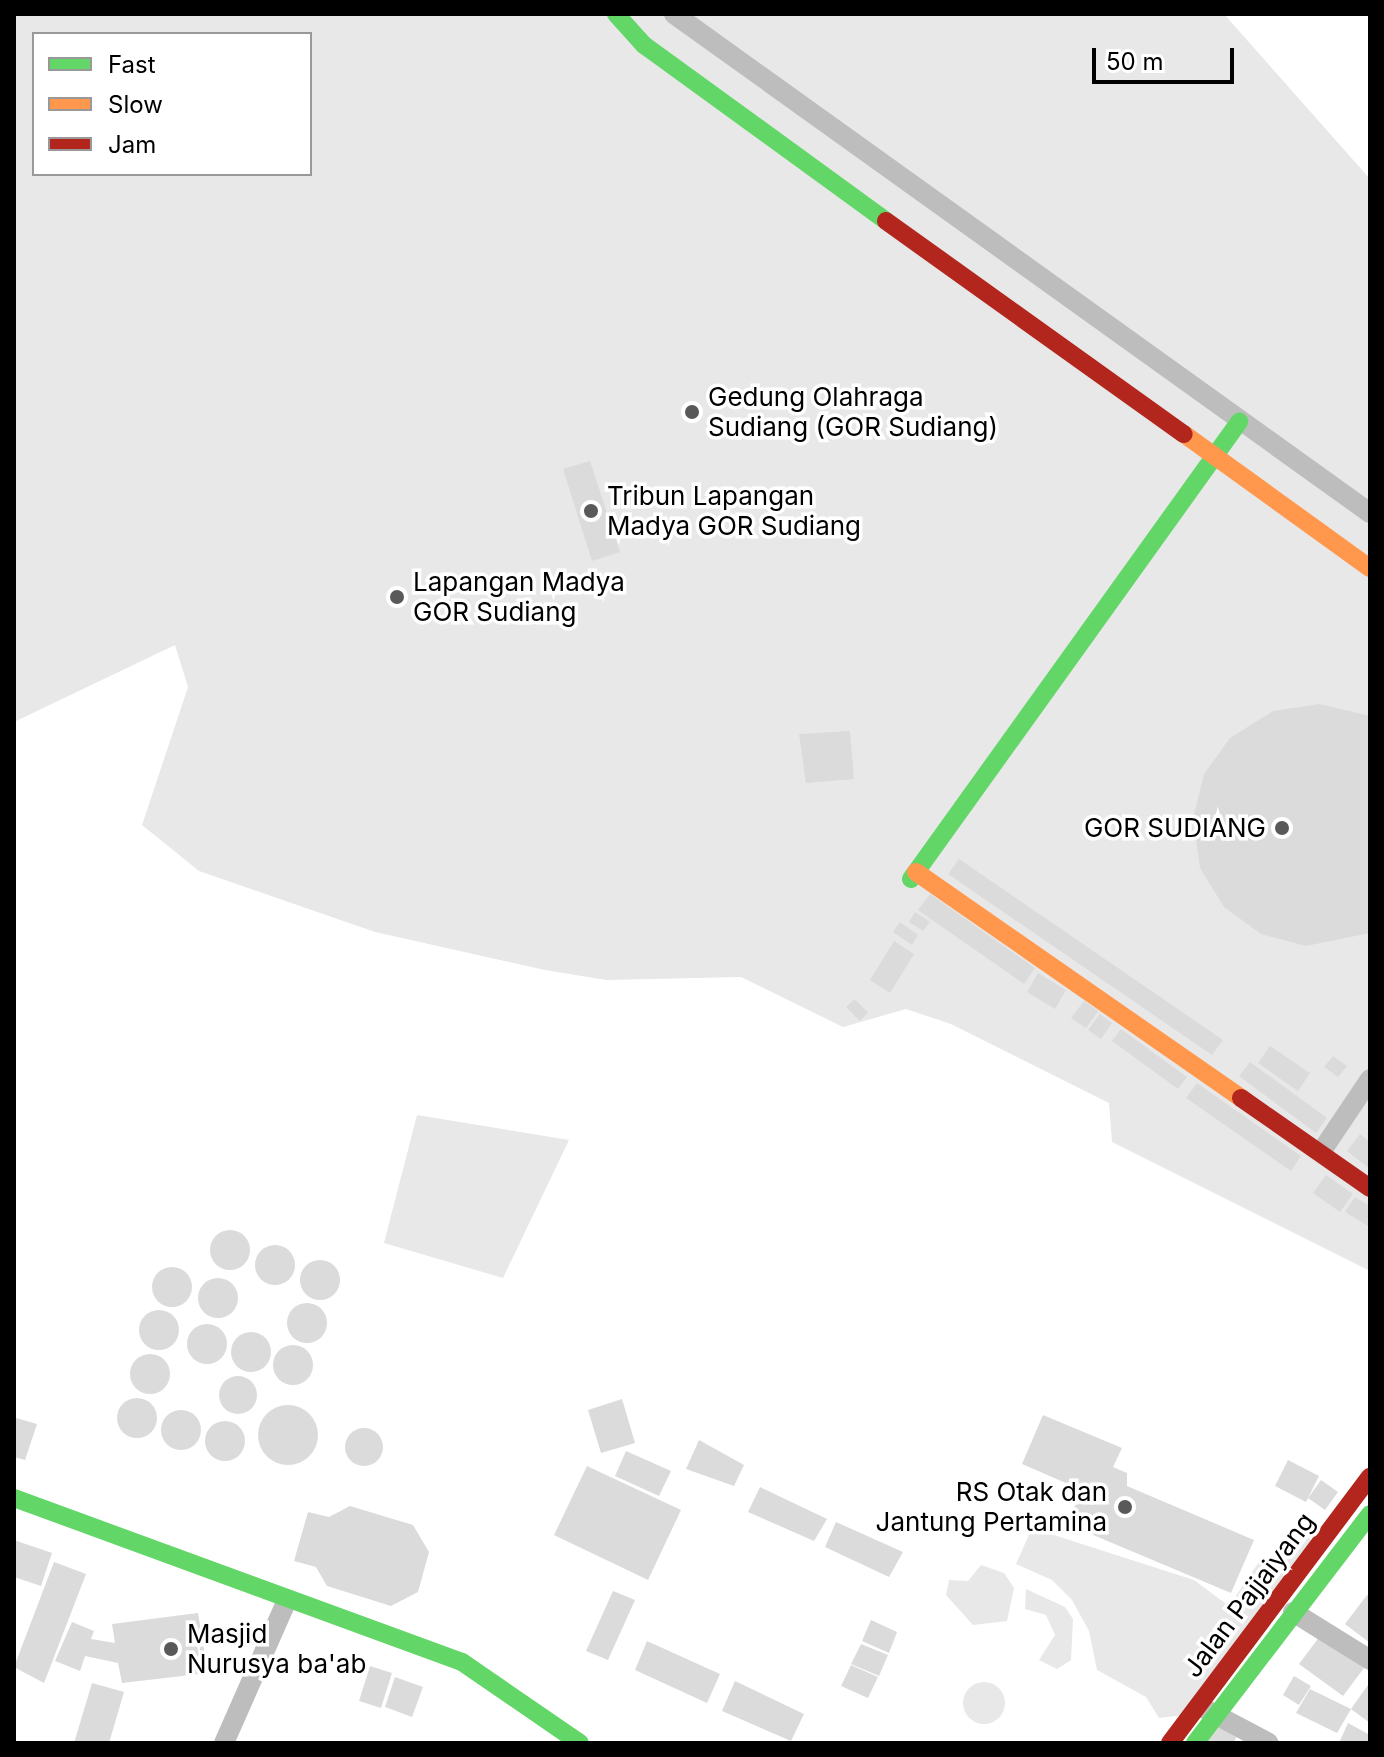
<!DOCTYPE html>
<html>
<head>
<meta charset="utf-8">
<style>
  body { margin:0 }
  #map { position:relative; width:1384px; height:1757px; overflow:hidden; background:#fff; font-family:Inter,sans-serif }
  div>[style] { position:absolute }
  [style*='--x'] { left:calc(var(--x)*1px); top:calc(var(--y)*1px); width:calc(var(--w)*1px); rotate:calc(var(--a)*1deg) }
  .green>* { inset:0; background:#e8e8e8 }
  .round { border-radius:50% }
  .building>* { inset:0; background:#dbdbdb }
  .street>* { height:20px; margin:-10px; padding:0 10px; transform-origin:10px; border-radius:10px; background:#bdbdbd }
  .fast>* { height:18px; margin:-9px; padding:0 9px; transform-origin:9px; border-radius:9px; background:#63d668 }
  .slow>* { height:18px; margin:-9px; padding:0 9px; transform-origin:9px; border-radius:9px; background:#ff974d }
  .jam>* { height:18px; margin:-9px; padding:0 9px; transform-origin:9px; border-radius:9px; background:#b3261e }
  .dots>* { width:22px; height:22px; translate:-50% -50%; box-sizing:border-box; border:4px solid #fff; border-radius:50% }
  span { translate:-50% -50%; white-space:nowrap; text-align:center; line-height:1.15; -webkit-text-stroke:7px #fff; paint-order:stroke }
  .poi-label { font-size:26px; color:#000 }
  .left { translate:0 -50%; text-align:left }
  .right { translate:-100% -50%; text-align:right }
  .street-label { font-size:26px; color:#000 }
  .frame { position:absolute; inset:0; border:16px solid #000; pointer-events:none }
  .legend { position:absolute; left:32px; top:32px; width:280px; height:144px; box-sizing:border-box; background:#fff; border:2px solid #999; margin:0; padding:10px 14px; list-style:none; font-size:24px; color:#000 }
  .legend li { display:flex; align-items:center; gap:16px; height:40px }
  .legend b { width:40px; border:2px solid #999 }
  .scale { position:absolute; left:1092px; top:48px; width:142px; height:36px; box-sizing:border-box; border:4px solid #000; border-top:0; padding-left:10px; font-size:24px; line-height:28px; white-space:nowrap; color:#000; -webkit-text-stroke:6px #fff; paint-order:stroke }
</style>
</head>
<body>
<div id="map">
  <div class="green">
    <i style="clip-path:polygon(evenodd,14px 14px,1224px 14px,1370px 179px,1370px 1271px,1112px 1142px,1109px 1103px,951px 1024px,906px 1009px,843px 1027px,741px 977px,606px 980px,545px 970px,375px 932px,199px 871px,142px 825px,188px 687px,175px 645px,14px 722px,14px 14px,34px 34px,310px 34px,310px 174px,34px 174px,34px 34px)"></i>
    <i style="clip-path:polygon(417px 1115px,569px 1140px,503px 1278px,384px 1243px)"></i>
    <i style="clip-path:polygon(1297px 1523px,1317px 1547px,1192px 1714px,1159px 1718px,1146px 1697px,1097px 1670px,1089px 1631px,1072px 1600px,1052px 1580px,1016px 1564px,1032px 1528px,1194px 1580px,1229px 1606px,1259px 1562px,1281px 1561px)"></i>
    <i style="clip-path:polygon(981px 1565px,1004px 1573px,1014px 1588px,1007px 1621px,973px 1625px,946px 1595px,949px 1580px,968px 1581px)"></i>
    <i style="clip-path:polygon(1026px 1589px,1065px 1607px,1073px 1619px,1071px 1660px,1057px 1669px,1039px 1660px,1055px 1635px,1046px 1615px,1025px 1609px)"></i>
    <i class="round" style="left:963px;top:1682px;width:42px;height:42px"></i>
  </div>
  <div class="building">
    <i style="clip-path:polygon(590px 461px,620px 552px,592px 561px,563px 469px)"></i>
    <i style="clip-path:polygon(1320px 704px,1370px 716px,1370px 933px,1306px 946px,1261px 934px,1224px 907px,1200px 868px,1193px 819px,1204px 774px,1230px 738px,1273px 711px)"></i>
    <i style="clip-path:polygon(850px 731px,854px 779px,806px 783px,799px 734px)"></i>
    <i style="clip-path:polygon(959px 859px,1223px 1040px,1212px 1055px,948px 874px)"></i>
    <i style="clip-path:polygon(930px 894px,1035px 968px,1024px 984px,918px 910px)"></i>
    <i style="clip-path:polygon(915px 912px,930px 922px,923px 931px,909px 922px)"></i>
    <i style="clip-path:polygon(900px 922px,918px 935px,912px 945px,893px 932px)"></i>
    <i style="clip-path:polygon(894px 941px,914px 954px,890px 993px,870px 980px)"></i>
    <i style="clip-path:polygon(1038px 973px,1066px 990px,1055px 1009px,1027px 992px)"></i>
    <i style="clip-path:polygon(854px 999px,868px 1012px,860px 1021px,846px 1007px)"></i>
    <i style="clip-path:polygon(1084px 1001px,1098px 1011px,1086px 1028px,1071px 1018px)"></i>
    <i style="clip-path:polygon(1100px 1014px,1112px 1023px,1101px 1039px,1088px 1030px)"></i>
    <i style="clip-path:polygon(1121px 1029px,1187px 1077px,1178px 1089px,1112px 1041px)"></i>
    <i style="clip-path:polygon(1270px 1046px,1310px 1073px,1298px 1091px,1258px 1063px)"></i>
    <i style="clip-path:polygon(1333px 1056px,1347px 1066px,1338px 1077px,1324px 1067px)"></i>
    <i style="clip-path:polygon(1250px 1062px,1327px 1118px,1316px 1133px,1239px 1076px)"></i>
    <i style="clip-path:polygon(1197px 1083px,1301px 1156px,1291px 1171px,1186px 1098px)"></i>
    <i style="clip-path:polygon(1360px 1134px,1370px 1142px,1370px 1169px,1347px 1151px)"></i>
    <i style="clip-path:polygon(1326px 1175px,1353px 1194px,1340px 1212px,1313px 1193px)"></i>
    <i style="clip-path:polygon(1355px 1197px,1370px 1206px,1370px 1227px,1345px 1212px)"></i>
    <i class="round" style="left:210px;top:1230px;width:40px;height:40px"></i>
    <i class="round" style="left:255px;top:1245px;width:40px;height:40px"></i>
    <i class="round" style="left:300px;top:1260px;width:40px;height:40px"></i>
    <i class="round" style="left:152px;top:1267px;width:40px;height:40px"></i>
    <i class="round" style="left:198px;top:1278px;width:40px;height:40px"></i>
    <i class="round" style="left:287px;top:1303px;width:40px;height:40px"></i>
    <i class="round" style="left:139px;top:1310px;width:40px;height:40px"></i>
    <i class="round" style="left:187px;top:1324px;width:40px;height:40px"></i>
    <i class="round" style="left:231px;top:1332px;width:40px;height:40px"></i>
    <i class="round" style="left:273px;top:1345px;width:40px;height:40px"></i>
    <i class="round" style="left:130px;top:1354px;width:40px;height:40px"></i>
    <i class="round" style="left:219px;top:1376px;width:38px;height:38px"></i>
    <i class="round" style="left:117px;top:1398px;width:40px;height:40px"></i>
    <i style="clip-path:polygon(622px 1399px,635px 1443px,601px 1453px,588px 1410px)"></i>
    <i class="round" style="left:258px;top:1405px;width:60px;height:60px"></i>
    <i class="round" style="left:161px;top:1410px;width:40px;height:40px"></i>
    <i style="clip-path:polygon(1043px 1415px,1122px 1448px,1113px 1467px,1127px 1473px,1127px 1486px,1254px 1540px,1231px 1593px,1067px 1524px,1082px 1490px,1022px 1464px)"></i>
    <i style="clip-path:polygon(16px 1418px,37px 1424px,25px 1460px,14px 1457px)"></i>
    <i class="round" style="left:205px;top:1421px;width:40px;height:40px"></i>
    <i class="round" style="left:345px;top:1428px;width:38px;height:38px"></i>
    <i style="clip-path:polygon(699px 1440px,744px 1465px,734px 1486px,686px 1469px)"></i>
    <i style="clip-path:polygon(626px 1451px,671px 1471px,659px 1496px,615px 1476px)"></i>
    <i style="clip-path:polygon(1288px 1460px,1319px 1476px,1306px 1502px,1275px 1486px)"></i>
    <i style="clip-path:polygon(587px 1466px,681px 1510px,648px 1580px,554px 1535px)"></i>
    <i style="clip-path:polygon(1321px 1480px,1338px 1492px,1325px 1510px,1308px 1498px)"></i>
    <i style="clip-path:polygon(760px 1487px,827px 1519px,814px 1541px,748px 1512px)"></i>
    <i style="clip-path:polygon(350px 1506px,413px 1525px,429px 1552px,418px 1592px,391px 1606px,327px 1586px,316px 1567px,294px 1561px,308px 1512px,329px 1517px)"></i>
    <i style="clip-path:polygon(836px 1522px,903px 1552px,889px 1577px,825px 1547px)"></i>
    <i style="clip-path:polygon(14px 1540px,52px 1553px,41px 1586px,14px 1577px)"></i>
    <i style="clip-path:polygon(54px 1562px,86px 1574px,44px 1683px,14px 1667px)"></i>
    <i style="clip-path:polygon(613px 1591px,635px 1600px,608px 1660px,586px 1651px)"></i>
    <i style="clip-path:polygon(1367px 1595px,1370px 1597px,1370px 1643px,1345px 1624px)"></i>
    <i style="clip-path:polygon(198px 1613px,208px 1673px,122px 1683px,118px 1663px,85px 1656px,80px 1671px,55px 1661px,72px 1622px,94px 1631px,91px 1639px,115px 1643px,112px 1624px)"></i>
    <i style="clip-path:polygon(871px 1620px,897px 1632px,889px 1653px,862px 1641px)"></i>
    <i style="clip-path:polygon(1320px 1636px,1364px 1668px,1343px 1696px,1299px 1664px)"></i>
    <i style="clip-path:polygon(647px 1641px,720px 1674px,707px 1703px,635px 1670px)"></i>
    <i style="clip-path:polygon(861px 1644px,888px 1655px,879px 1676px,851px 1664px)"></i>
    <i style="clip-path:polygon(851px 1665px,878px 1677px,868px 1698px,841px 1686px)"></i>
    <i style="clip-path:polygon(370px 1666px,392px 1673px,381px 1708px,359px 1701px)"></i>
    <i style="clip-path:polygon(1294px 1676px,1311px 1686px,1299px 1705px,1283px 1695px)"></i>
    <i style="clip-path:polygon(395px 1677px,423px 1687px,412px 1717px,385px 1707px)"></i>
    <i style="clip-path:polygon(735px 1681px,804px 1714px,791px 1741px,722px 1711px)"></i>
    <i style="clip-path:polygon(1370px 1682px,1370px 1723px,1351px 1709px)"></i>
    <i style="clip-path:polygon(92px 1683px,124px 1692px,109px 1743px,74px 1743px)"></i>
    <i style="clip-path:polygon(1310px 1689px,1351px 1709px,1337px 1733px,1296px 1713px)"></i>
    <i style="clip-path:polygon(1348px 1723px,1370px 1735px,1370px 1743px,1339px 1743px)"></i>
    <i style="clip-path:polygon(1212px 1724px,1237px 1735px,1234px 1743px,1204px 1743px)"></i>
  </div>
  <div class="street">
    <i style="--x:674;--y:14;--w:856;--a:35.64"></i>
    <i style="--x:1321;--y:1152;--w:88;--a:-56.1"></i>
    <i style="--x:1293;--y:1612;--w:91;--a:31.9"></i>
    <i style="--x:1205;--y:1709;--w:72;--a:28"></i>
    <i style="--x:224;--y:1743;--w:156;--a:-66.2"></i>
  </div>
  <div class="fast">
    <i style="--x:616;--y:14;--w:42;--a:47.9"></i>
    <i style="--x:644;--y:45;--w:299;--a:36"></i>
    <i style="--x:911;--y:879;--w:563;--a:-54.33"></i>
    <i style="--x:14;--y:1498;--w:477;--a:20.1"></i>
    <i style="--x:462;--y:1662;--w:143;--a:34.5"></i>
    <i style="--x:1195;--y:1743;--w:288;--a:-52.6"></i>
  </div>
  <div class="slow">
    <i style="--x:1184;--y:434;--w:229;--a:35.8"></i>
    <i style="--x:916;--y:872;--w:396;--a:34.8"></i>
  </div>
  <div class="jam">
    <i style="--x:886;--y:221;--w:366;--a:35.6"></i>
    <i style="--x:1241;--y:1098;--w:157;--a:34.9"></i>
    <i style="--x:1170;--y:1743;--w:333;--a:-53.1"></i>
  </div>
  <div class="dots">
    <i style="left:692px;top:412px;background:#595959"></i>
    <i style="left:591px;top:511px;background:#595959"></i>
    <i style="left:397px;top:597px;background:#595959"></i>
    <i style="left:1282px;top:828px;background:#595959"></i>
    <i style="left:1125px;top:1507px;background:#595959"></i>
    <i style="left:171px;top:1649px;background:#595959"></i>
  </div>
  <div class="poi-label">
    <span class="left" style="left:708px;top:412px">Gedung Olahraga<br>Sudiang (GOR Sudiang)</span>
    <span class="left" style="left:607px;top:511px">Tribun Lapangan<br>Madya GOR Sudiang</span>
    <span class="left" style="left:413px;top:597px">Lapangan Madya<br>GOR Sudiang</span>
    <span class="right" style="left:1266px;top:828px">GOR SUDIANG</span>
    <span class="right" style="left:1107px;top:1507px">RS Otak dan<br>Jantung Pertamina</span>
    <span class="left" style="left:187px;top:1649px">Masjid<br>Nurusya ba'ab</span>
  </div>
  <div class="street-label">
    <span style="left:1249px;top:1595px;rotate:-53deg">Jalan Pajjaiyang</span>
  </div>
  <div class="frame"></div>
  <ul class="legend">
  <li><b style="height:10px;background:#63d668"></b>Fast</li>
  <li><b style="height:10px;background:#ff974d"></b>Slow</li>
  <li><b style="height:10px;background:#b3261e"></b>Jam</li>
  </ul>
  <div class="scale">50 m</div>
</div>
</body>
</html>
